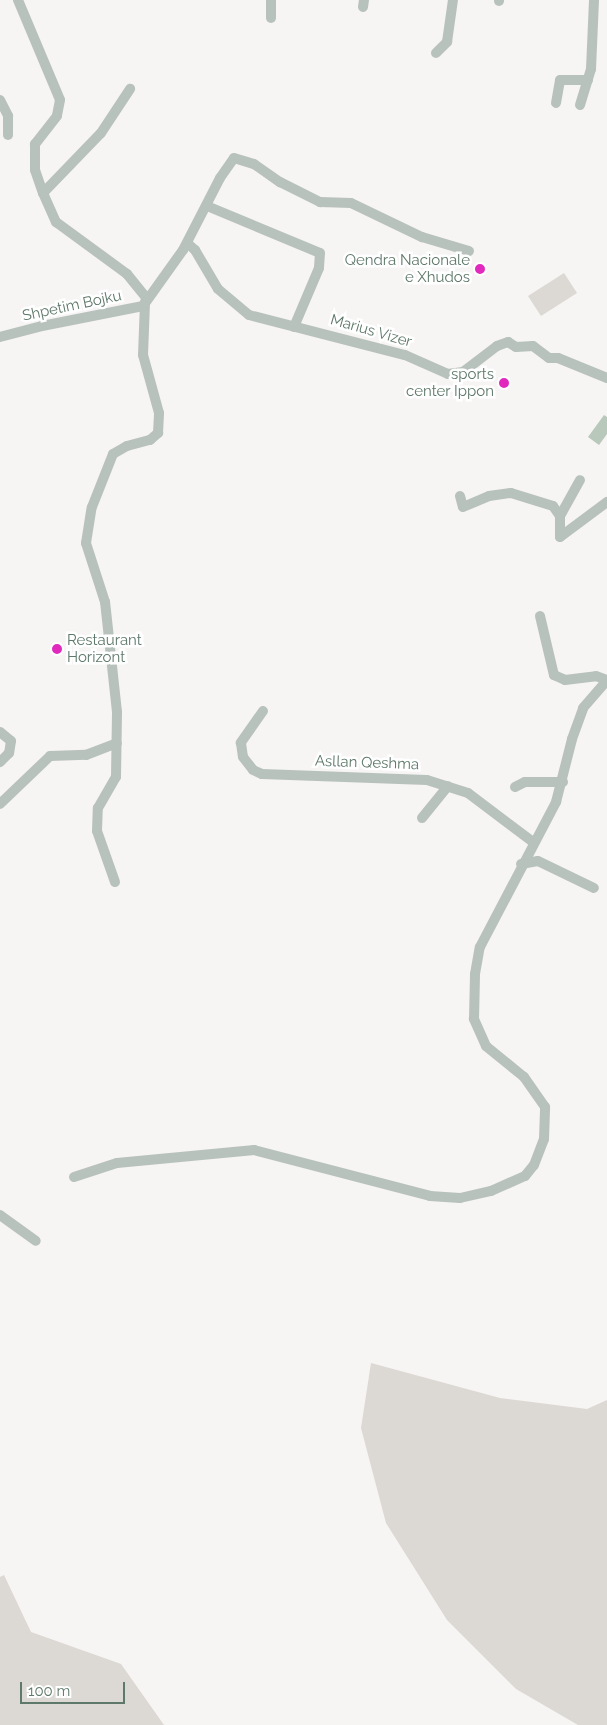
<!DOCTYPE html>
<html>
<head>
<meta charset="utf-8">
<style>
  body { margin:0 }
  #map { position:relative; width:607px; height:1725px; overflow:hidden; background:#f7f4f4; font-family:Raleway,sans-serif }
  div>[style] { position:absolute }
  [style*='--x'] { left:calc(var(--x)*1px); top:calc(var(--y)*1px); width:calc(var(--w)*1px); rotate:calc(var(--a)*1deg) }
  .green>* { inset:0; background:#dcd8d3 }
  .water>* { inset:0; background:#b8c9bc }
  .minor>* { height:10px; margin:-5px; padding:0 5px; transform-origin:5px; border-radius:5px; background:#b8c2bc }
  .dots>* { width:14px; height:14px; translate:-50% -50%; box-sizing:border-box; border:2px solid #fff; border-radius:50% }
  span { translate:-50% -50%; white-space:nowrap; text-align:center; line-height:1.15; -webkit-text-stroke:5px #fff; paint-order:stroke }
  .poi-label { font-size:15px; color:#5e7869 }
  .right { translate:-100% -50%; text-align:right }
  .left { translate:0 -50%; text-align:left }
  .street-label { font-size:15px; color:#5e7869 }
  .scale { position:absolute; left:20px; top:1682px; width:105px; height:22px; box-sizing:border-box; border:2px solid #5e7869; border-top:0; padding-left:6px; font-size:15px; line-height:18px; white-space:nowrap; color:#5e7869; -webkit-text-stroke:4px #fff; paint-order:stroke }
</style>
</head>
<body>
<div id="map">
  <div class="green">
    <i style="clip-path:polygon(564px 273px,577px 293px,541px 316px,528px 296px)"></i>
    <i style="clip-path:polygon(371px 1363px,500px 1398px,587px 1409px,607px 1400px,607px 1725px,578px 1725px,516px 1689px,447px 1620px,386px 1523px,361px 1428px)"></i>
    <i style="clip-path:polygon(4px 1575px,31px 1632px,121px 1664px,164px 1725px,0 1725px,0 1577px)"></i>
  </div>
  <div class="water">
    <i style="clip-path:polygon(604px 415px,607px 417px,607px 434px,599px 445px,588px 437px)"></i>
  </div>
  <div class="minor">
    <i style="--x:18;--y:0;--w:108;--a:67.2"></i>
    <i style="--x:60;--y:100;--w:16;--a:101"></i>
    <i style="--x:57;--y:116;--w:36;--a:128"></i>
    <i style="--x:35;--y:144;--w:26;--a:90"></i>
    <i style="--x:35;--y:170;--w:24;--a:71"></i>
    <i style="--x:43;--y:193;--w:32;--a:66"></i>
    <i style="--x:56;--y:222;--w:88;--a:36.2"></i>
    <i style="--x:127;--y:274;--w:32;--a:51"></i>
    <i style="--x:499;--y:1;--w:1;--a:-90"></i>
    <i style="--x:363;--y:7;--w:7;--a:-82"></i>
    <i style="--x:271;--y:18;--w:18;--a:-90"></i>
    <i style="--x:436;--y:53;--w:16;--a:-45"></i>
    <i style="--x:447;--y:42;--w:42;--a:-81.9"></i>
    <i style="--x:0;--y:100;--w:18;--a:63"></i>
    <i style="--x:8;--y:116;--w:19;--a:90"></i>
    <i style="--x:556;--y:103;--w:23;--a:-80"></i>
    <i style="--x:560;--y:80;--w:28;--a:0"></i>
    <i style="--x:580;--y:105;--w:38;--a:-73"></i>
    <i style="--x:591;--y:69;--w:69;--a:-87.5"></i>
    <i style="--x:43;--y:193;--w:83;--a:-46"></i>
    <i style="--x:101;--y:133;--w:53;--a:-56.6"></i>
    <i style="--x:207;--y:206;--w:122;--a:22.6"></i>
    <i style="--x:320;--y:253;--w:15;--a:94"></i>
    <i style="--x:319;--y:268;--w:64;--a:113"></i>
    <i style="--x:187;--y:243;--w:11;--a:41"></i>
    <i style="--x:195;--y:250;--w:45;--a:59.5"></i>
    <i style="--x:218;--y:289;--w:40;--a:40"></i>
    <i style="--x:249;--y:315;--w:161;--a:14.4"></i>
    <i style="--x:405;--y:355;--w:47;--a:23.8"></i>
    <i style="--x:448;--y:374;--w:15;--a:-8"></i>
    <i style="--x:463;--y:372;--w:43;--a:-37.4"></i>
    <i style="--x:497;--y:346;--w:12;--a:-20"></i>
    <i style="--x:508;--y:342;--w:9;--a:32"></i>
    <i style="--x:516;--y:347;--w:17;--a:-3"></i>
    <i style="--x:533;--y:346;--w:20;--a:37"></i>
    <i style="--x:549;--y:358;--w:9;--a:0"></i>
    <i style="--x:558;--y:358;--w:53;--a:22.2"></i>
    <i style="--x:0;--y:337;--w:43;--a:-14.7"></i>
    <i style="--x:42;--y:326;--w:103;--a:-11.2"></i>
    <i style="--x:143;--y:306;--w:69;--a:-54.5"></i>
    <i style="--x:183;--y:250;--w:81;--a:-62.8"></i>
    <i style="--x:220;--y:178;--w:24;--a:-55"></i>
    <i style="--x:234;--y:158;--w:21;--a:17"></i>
    <i style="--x:254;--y:164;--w:32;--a:35"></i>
    <i style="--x:280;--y:182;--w:45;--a:26.6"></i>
    <i style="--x:320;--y:202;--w:31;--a:2"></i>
    <i style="--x:351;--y:203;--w:79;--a:25.6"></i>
    <i style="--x:422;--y:237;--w:49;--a:16.6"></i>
    <i style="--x:460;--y:496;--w:11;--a:75"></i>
    <i style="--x:463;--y:507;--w:28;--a:-23"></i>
    <i style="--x:489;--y:496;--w:22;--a:-8"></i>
    <i style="--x:511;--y:493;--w:44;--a:17.2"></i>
    <i style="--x:553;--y:506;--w:12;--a:55"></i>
    <i style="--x:560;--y:516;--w:21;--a:90"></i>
    <i style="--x:560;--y:516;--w:41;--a:-60.9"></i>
    <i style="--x:560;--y:537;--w:59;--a:-36.7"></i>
    <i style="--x:540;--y:616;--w:61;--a:76.7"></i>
    <i style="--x:554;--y:675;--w:12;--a:24"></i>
    <i style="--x:565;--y:680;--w:31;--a:-7"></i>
    <i style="--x:596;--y:676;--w:12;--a:20"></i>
    <i style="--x:263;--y:711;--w:39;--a:125"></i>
    <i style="--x:241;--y:743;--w:14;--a:82"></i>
    <i style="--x:243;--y:757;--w:16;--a:52"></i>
    <i style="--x:253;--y:770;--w:10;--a:24"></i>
    <i style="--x:262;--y:774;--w:165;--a:2.1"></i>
    <i style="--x:427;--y:780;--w:43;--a:17.6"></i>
    <i style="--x:468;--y:793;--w:81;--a:37"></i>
    <i style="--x:0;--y:732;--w:14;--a:39"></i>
    <i style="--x:11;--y:741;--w:12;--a:99"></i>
    <i style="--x:9;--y:753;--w:13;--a:135"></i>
    <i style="--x:515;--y:787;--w:11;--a:-27"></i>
    <i style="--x:525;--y:782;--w:38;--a:0"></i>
    <i style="--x:0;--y:804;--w:69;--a:-43.8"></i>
    <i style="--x:50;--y:756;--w:36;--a:-2"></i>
    <i style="--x:86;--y:755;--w:33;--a:-21"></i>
    <i style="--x:422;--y:818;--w:41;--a:-50.9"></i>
    <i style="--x:521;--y:864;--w:17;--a:-10"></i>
    <i style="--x:538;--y:861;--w:62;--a:25.7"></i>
    <i style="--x:115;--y:882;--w:54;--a:-109.4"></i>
    <i style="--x:97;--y:831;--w:23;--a:-88"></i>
    <i style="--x:98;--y:808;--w:36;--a:-60"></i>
    <i style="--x:116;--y:777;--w:65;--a:-89.1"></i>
    <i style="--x:117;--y:712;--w:111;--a:-96.2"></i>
    <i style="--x:105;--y:602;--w:62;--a:-107.9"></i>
    <i style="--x:86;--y:543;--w:36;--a:-81"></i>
    <i style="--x:92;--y:507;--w:57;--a:-68.4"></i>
    <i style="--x:113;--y:454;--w:16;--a:-30"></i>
    <i style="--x:127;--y:446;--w:24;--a:-15"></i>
    <i style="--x:150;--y:440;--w:11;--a:-41"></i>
    <i style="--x:158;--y:433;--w:20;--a:-87"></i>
    <i style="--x:159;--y:413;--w:60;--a:-105.4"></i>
    <i style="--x:143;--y:355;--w:53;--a:-87.8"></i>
    <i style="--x:74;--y:1177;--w:45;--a:-18"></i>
    <i style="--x:117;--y:1163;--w:138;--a:-5.4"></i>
    <i style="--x:254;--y:1150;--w:182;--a:14.6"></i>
    <i style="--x:430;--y:1196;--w:30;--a:4"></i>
    <i style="--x:460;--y:1198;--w:32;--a:-13"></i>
    <i style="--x:491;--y:1191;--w:37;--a:-24"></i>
    <i style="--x:525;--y:1176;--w:14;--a:-51"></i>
    <i style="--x:534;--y:1165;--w:28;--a:-69"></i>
    <i style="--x:544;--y:1139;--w:32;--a:-88"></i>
    <i style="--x:545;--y:1107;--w:37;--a:-125"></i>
    <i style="--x:524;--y:1077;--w:49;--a:-140.8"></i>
    <i style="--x:486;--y:1046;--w:30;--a:-114"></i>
    <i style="--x:474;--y:1019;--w:45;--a:-88.7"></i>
    <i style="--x:475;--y:974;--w:27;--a:-80"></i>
    <i style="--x:480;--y:947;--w:164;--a:-62.3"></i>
    <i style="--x:556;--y:802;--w:65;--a:-75.7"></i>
    <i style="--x:572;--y:739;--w:33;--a:-70"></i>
    <i style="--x:583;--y:708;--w:37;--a:-49"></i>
    <i style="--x:0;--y:1215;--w:44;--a:35.8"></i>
  </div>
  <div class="dots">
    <i style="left:480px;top:269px;background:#e12abd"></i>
    <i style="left:504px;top:383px;background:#e12abd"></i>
    <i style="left:57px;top:649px;background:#e12abd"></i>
  </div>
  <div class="poi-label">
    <span class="right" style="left:470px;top:269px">Qendra Nacionale<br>e Xhudos</span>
    <span class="right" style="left:494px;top:383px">sports<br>center Ippon</span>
    <span class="left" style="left:67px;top:649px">Restaurant<br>Horizont</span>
  </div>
  <div class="street-label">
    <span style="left:72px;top:306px;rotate:-12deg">Shpetim Bojku</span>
    <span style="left:371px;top:331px;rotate:16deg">Marius Vizer</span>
    <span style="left:367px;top:763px;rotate:2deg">Asllan Qeshma</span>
  </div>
  <div class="scale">100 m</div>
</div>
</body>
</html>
